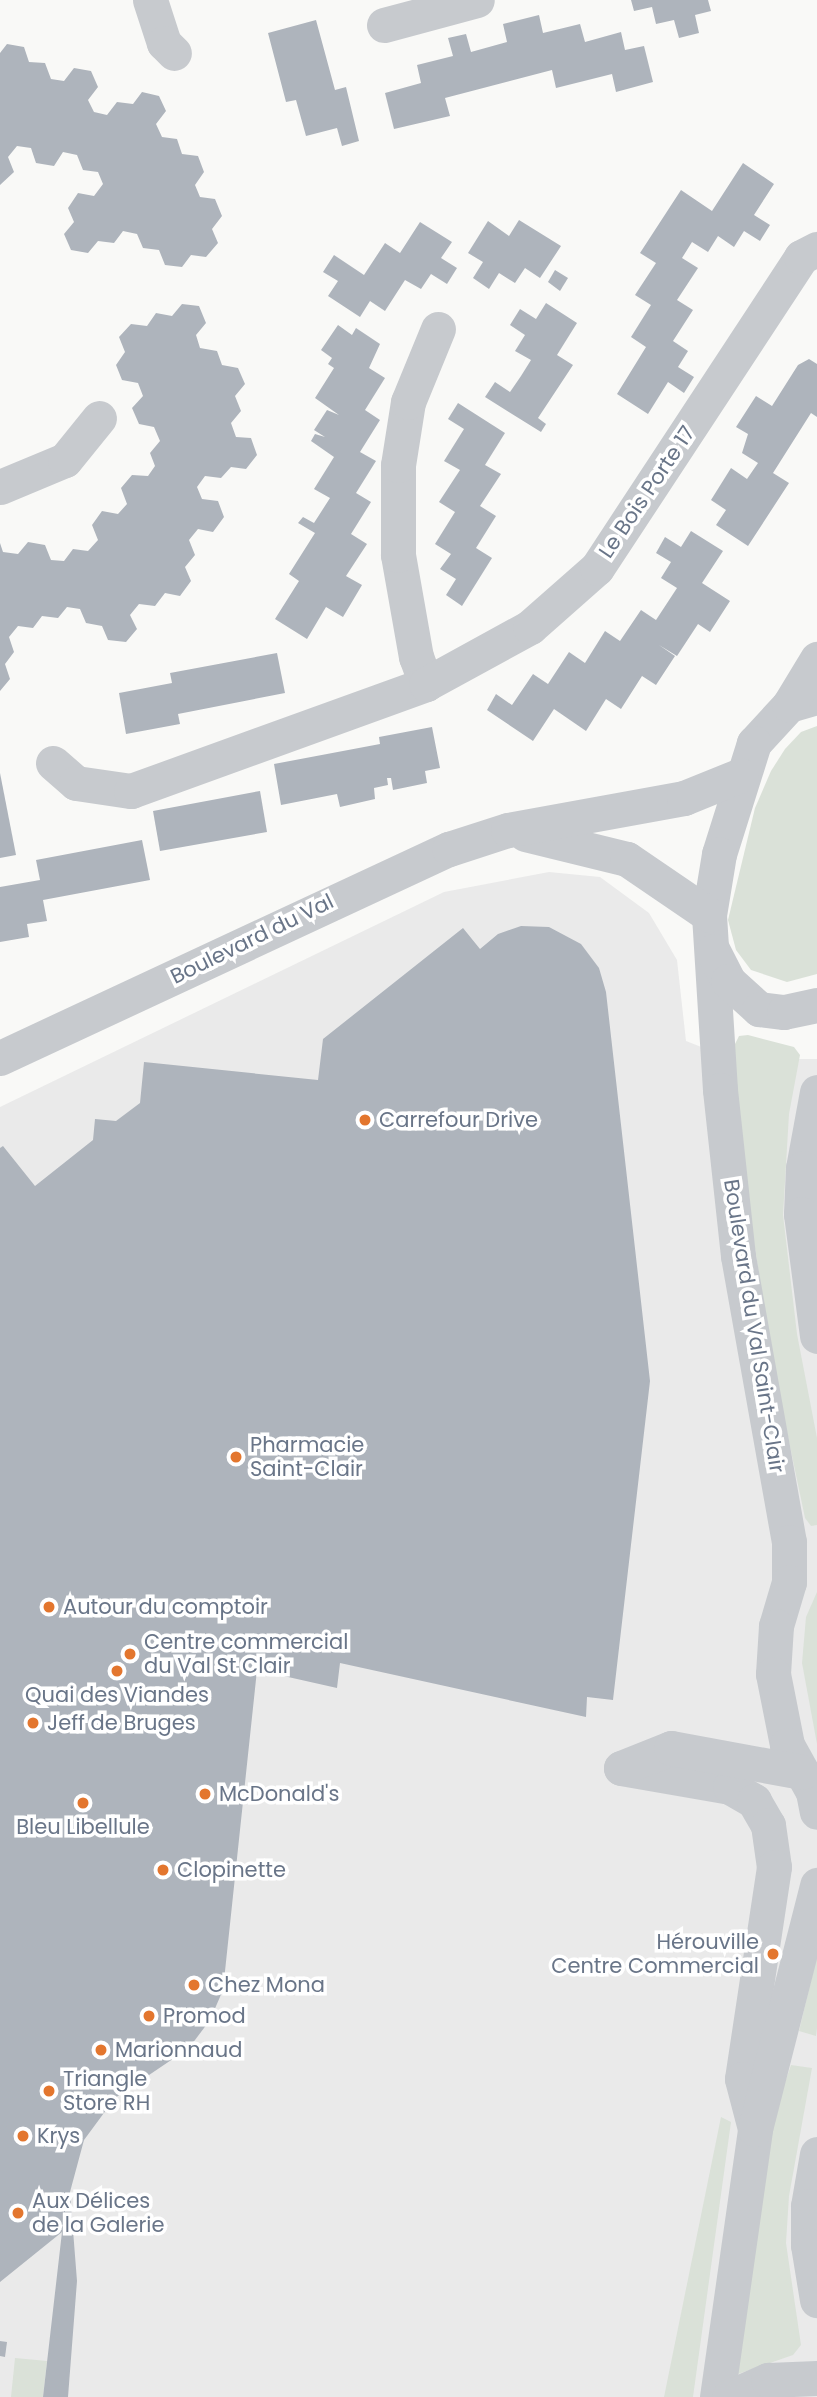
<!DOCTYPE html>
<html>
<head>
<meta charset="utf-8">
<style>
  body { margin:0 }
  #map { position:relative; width:817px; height:2397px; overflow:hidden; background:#f9f9f7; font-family:Poppins,sans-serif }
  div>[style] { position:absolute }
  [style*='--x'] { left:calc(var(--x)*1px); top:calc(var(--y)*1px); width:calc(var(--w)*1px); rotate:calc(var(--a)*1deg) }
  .built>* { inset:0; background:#eaeaea }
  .green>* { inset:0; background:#dae1d8 }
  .building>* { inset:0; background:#aeb4bc }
  .minor>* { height:35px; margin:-17.5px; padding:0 17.5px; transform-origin:17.5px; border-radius:17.5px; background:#c7cace }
  .dots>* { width:19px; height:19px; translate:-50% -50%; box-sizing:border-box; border:4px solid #fff; border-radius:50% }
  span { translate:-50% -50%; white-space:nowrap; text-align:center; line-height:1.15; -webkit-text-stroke:7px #fff; paint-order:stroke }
  .street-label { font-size:21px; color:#697588 }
  .poi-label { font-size:21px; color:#697588 }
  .left { translate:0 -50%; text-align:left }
  .right { translate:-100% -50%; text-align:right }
</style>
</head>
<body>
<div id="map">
  <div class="built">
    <i style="clip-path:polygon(549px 872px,600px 877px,649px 913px,677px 960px,686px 1041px,732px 1059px,817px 1059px,817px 2397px,0 2397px,0 1107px,444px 892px)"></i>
  </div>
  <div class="green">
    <i style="clip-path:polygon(817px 726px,817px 974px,787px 982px,751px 970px,736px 950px,728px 920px,755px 808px,771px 771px,785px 749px,801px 732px)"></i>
    <i style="clip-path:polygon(748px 1035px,794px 1047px,800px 1055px,789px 1114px,783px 1215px,797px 1334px,817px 1438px,817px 1525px,811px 1526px,805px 1518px,773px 1365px,740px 1151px,733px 1048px,739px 1036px)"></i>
    <i style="clip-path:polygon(817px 1592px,817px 1744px,802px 1663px,806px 1617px)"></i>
    <i style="clip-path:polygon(817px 1956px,817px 2028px,816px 2036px,799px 2031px)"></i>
    <i style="clip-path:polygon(791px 2065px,812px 2068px,789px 2196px,786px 2243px,801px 2345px,793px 2355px,735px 2375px,766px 2138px)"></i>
    <i style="clip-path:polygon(721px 2117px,731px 2122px,693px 2397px,664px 2397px)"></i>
    <i style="clip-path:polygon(15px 2358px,47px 2361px,43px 2397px,11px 2397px)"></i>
  </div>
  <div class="building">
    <i style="clip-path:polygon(631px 0,708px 0,711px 11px,695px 15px,699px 33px,679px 38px,674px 20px,656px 24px,652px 7px,634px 11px)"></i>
    <i style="clip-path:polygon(539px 15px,543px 33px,580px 24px,585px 42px,621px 32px,625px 50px,644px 46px,653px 82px,616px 92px,612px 74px,556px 88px,552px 70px,445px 98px,450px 116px,394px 129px,385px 93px,421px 83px,417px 65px,453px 56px,448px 38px,466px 34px,471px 52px,507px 42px,503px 24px)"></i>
    <i style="clip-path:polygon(316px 20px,335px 90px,346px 87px,359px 141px,342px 146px,337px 128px,306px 136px,296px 100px,286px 102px,268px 33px)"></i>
    <i style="clip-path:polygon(7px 44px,24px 47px,29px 62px,45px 63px,51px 79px,64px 81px,74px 68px,91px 71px,98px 87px,88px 100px,94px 112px,107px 115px,117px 102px,133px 104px,142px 92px,159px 96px,166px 111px,156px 124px,162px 137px,177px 139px,182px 154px,198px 156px,204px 172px,195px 185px,200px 197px,215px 199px,222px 216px,212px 229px,218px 243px,206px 257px,191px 255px,182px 267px,165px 265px,159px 250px,143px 248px,137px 234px,123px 231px,114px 243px,98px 241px,88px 253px,71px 250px,64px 234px,74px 222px,68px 208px,78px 193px,94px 196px,103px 184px,98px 172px,83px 170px,77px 155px,63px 152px,54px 166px,36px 163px,31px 148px,17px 146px,8px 157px,14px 172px,0 185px,0 53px)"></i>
    <i style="clip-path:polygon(743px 163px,774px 184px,754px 215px,770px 225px,760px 241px,744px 231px,734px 247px,718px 236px,708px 252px,692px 242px,682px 258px,698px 268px,677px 300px,693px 310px,673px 341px,688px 351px,678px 367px,694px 377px,684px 393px,668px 382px,648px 414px,617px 394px,646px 347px,631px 337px,651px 305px,635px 295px,656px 263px,640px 253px,681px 190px,712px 211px)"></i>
    <i style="clip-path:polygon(519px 220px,561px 246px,540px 278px,525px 268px,515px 283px,499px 273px,489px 289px,473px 278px,483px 262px,468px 253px,488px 221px,509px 236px)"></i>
    <i style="clip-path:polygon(420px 222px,452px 242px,441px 258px,457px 268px,447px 284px,431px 274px,421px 289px,405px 280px,385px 311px,370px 301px,360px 317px,328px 296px,338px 281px,323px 272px,334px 255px,364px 275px,385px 243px,400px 253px)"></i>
    <i style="clip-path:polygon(555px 270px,568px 278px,560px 291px,548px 282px)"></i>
    <i style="clip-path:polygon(546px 303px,577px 323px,557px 355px,573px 365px,538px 418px,546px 424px,541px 432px,485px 397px,495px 382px,510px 392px,521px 376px,531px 360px,515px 351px,525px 335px,510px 325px,520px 309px,536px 319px)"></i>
    <i style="clip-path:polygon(182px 304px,199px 306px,206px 323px,196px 335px,200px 348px,217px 351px,222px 365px,238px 368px,245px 384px,235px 396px,241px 411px,231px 423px,236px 437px,251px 438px,257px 455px,246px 469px,231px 467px,221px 478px,205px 476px,197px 487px,202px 499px,218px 501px,224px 517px,213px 532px,198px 529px,189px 540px,195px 555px,185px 567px,191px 581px,180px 596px,165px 593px,155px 606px,139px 604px,130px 615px,137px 629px,126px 642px,108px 640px,102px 626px,86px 623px,80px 609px,67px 607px,58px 618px,42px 616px,33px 628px,18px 626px,9px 637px,14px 652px,5px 664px,10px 679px,0 691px,0 543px,3px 552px,18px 554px,28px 542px,45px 545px,51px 560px,64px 561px,73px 549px,88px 551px,98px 540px,92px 525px,102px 511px,118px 514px,127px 504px,121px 488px,132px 475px,148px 476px,155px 466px,150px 453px,160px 441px,154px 427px,139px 424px,132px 408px,143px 396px,138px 383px,122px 380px,116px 365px,125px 352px,119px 337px,131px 324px,147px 326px,156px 313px,172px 316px)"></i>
    <i style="clip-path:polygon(338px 325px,352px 335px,356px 328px,380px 344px,369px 368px,385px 378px,365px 410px,380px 420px,360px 452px,376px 461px,356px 493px,371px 502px,351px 534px,367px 544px,346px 576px,362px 585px,343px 617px,326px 607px,307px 639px,275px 619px,299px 581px,289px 574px,315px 533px,298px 523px,303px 517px,314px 523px,330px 498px,314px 489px,334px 457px,311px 441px,315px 434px,325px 437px,314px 430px,327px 410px,339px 415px,315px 398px,334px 368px,328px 364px,332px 358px,321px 350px)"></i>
    <i style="clip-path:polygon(809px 359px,817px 364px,817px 417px,811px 413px,773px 473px,789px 483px,748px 546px,716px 525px,726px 510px,711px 500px,731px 468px,747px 479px,758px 463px,742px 453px,748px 434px,736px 427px,756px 396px,772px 406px,798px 365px)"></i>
    <i style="clip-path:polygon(458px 403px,505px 433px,485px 465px,501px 474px,480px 506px,496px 516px,476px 548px,492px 558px,462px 606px,446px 595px,456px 579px,440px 569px,451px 554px,435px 544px,455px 512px,439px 502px,460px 470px,444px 461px,464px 429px,448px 419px)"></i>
    <i style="clip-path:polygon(691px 531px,723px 551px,702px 583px,730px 601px,710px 632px,698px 624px,677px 656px,659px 645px,675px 656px,656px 685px,642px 676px,621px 709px,606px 699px,586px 731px,554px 709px,533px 741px,487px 710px,496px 694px,512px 705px,533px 674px,548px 684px,569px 652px,585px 663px,605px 631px,620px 641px,641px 610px,656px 620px,677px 588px,661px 578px,671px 562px,656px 553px,665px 537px,681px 547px)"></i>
    <i style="clip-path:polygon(277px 653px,285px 693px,178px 714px,180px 724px,126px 734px,119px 693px,172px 683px,170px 673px)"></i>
    <i style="clip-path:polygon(432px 727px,440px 768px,425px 771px,427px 783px,393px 790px,391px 778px,387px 778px,388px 785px,374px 788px,375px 799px,340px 807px,337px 794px,281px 805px,274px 764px,380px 744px,379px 737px)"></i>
    <i style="clip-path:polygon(0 773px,16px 855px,0 858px)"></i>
    <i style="clip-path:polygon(260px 791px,267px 832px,160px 851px,153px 811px)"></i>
    <i style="clip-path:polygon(142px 840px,150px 880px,43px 900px,47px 921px,27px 924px,29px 937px,0 942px,0 887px,40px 880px,36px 860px)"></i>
    <i style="clip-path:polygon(521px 926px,549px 927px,581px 944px,599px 968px,606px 992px,650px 1381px,613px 1700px,587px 1697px,586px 1717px,340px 1663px,337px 1688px,257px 1670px,223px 1990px,210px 2020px,189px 2048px,115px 2098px,84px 2140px,70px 2192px,77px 2281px,68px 2397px,43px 2397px,62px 2232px,0 2282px,0 1148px,3px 1146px,35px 1186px,93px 1140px,95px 1119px,116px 1121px,140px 1103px,144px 1062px,318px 1080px,323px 1039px,463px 928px,480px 949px,498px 934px)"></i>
    <i style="clip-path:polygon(0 2341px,7px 2342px,5px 2357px,0 2356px)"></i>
  </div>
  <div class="minor">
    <i style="--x:150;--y:0;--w:45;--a:72"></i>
    <i style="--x:164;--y:43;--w:14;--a:45"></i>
    <i style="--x:384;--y:25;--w:96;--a:-15"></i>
    <i style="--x:0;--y:487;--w:70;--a:-22.6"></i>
    <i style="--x:65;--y:460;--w:54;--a:-51"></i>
    <i style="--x:426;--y:684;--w:29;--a:-110"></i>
    <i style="--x:416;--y:657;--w:104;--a:-100"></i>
    <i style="--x:398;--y:555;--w:90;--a:-90"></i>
    <i style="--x:398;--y:465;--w:64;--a:-81"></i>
    <i style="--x:408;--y:402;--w:79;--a:-67.7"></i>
    <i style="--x:817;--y:697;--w:29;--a:164"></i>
    <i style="--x:789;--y:705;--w:52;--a:132.6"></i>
    <i style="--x:754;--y:743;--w:116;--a:107.5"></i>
    <i style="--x:719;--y:854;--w:62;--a:99.3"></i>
    <i style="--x:709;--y:915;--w:175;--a:86.4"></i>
    <i style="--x:720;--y:1090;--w:167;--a:83.8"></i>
    <i style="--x:738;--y:1256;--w:291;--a:79.9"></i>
    <i style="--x:789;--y:1542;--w:40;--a:90"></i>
    <i style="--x:789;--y:1582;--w:46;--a:106.5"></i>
    <i style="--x:776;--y:1626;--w:48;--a:93.6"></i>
    <i style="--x:773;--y:1674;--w:72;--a:78.8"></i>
    <i style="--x:787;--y:1745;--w:54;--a:61"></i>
    <i style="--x:813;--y:1792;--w:20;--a:79"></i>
    <i style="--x:789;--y:705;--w:54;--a:-58.7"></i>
    <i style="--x:53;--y:763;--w:30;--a:41"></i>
    <i style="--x:76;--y:783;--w:56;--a:8.3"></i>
    <i style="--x:131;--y:791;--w:314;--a:-19.9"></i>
    <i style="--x:426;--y:684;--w:119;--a:-28.7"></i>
    <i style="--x:530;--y:627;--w:89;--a:-41.4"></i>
    <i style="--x:597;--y:568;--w:372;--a:-56.7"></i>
    <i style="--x:801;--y:257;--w:18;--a:-27"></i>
    <i style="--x:525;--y:834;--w:105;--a:13.8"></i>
    <i style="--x:627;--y:859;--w:99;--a:34.3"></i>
    <i style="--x:713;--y:951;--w:34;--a:63"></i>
    <i style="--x:728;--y:981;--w:42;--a:42.1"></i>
    <i style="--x:759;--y:1009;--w:25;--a:7"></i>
    <i style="--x:784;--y:1012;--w:34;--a:-12"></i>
    <i style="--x:0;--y:1058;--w:495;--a:-25"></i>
    <i style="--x:449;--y:849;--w:62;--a:-17.9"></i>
    <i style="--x:508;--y:830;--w:179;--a:-10.3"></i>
    <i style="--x:684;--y:798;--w:61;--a:-22"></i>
    <i style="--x:817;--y:1092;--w:77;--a:100.4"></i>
    <i style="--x:803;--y:1168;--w:46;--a:92.5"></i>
    <i style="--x:801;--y:1214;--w:123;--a:82.5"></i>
    <i style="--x:621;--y:1768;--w:111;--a:9.9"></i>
    <i style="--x:730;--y:1787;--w:28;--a:30"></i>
    <i style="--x:754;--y:1801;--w:28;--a:60"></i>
    <i style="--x:768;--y:1825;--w:42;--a:81.9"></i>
    <i style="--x:774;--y:1867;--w:214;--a:98.6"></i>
    <i style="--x:742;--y:2079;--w:48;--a:75.4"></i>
    <i style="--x:621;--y:1768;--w:54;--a:-21.8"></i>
    <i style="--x:671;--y:1748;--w:133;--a:10.4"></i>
    <i style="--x:817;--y:2154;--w:53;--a:99.8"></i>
    <i style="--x:808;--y:2206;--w:39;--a:90"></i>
    <i style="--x:808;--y:2245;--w:56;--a:80.7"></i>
    <i style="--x:717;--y:2397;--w:271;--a:-81.9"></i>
    <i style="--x:755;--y:2129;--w:252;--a:-75.7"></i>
    <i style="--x:729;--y:2397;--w:43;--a:-23.6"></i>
    <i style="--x:768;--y:2380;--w:49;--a:-2.3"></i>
  </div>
  <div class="dots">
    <i style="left:365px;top:1120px;background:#e3762e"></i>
    <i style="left:236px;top:1457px;background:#e3762e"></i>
    <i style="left:49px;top:1607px;background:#e3762e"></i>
    <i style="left:130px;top:1654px;background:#e3762e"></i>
    <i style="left:117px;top:1671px;background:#e3762e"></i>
    <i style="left:33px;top:1723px;background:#e3762e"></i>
    <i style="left:205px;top:1794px;background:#e3762e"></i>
    <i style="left:83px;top:1803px;background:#e3762e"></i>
    <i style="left:163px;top:1870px;background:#e3762e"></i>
    <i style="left:773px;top:1954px;background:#e3762e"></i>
    <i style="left:194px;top:1985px;background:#e3762e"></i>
    <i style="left:149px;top:2016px;background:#e3762e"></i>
    <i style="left:101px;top:2050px;background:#e3762e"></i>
    <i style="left:49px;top:2091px;background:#e3762e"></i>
    <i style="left:23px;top:2136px;background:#e3762e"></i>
    <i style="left:18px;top:2213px;background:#e3762e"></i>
  </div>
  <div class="street-label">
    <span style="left:647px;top:492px;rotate:-56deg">Le Bois Porte 17</span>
    <span style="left:252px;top:939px;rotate:-26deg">Boulevard du Val</span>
    <span style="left:754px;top:1326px;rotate:81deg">Boulevard du Val Saint-Clair</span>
  </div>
  <div class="poi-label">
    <span class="left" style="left:379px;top:1120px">Carrefour Drive</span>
    <span class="left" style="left:250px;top:1457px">Pharmacie<br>Saint-Clair</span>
    <span class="left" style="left:63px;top:1607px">Autour du comptoir</span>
    <span class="left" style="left:144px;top:1654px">Centre commercial<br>du Val St Clair</span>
    <span style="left:117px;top:1695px">Quai des Viandes</span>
    <span class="left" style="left:47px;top:1723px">Jeff de Bruges</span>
    <span class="left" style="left:219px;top:1794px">McDonald's</span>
    <span style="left:83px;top:1827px">Bleu Libellule</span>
    <span class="left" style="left:177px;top:1870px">Clopinette</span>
    <span class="right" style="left:759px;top:1954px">Hérouville<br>Centre Commercial</span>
    <span class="left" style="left:208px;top:1985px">Chez Mona</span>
    <span class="left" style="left:163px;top:2016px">Promod</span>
    <span class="left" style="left:115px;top:2050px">Marionnaud</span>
    <span class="left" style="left:63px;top:2091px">Triangle<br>Store RH</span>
    <span class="left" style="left:37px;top:2136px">Krys</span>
    <span class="left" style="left:32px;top:2213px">Aux Délices<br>de la Galerie</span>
  </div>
</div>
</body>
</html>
